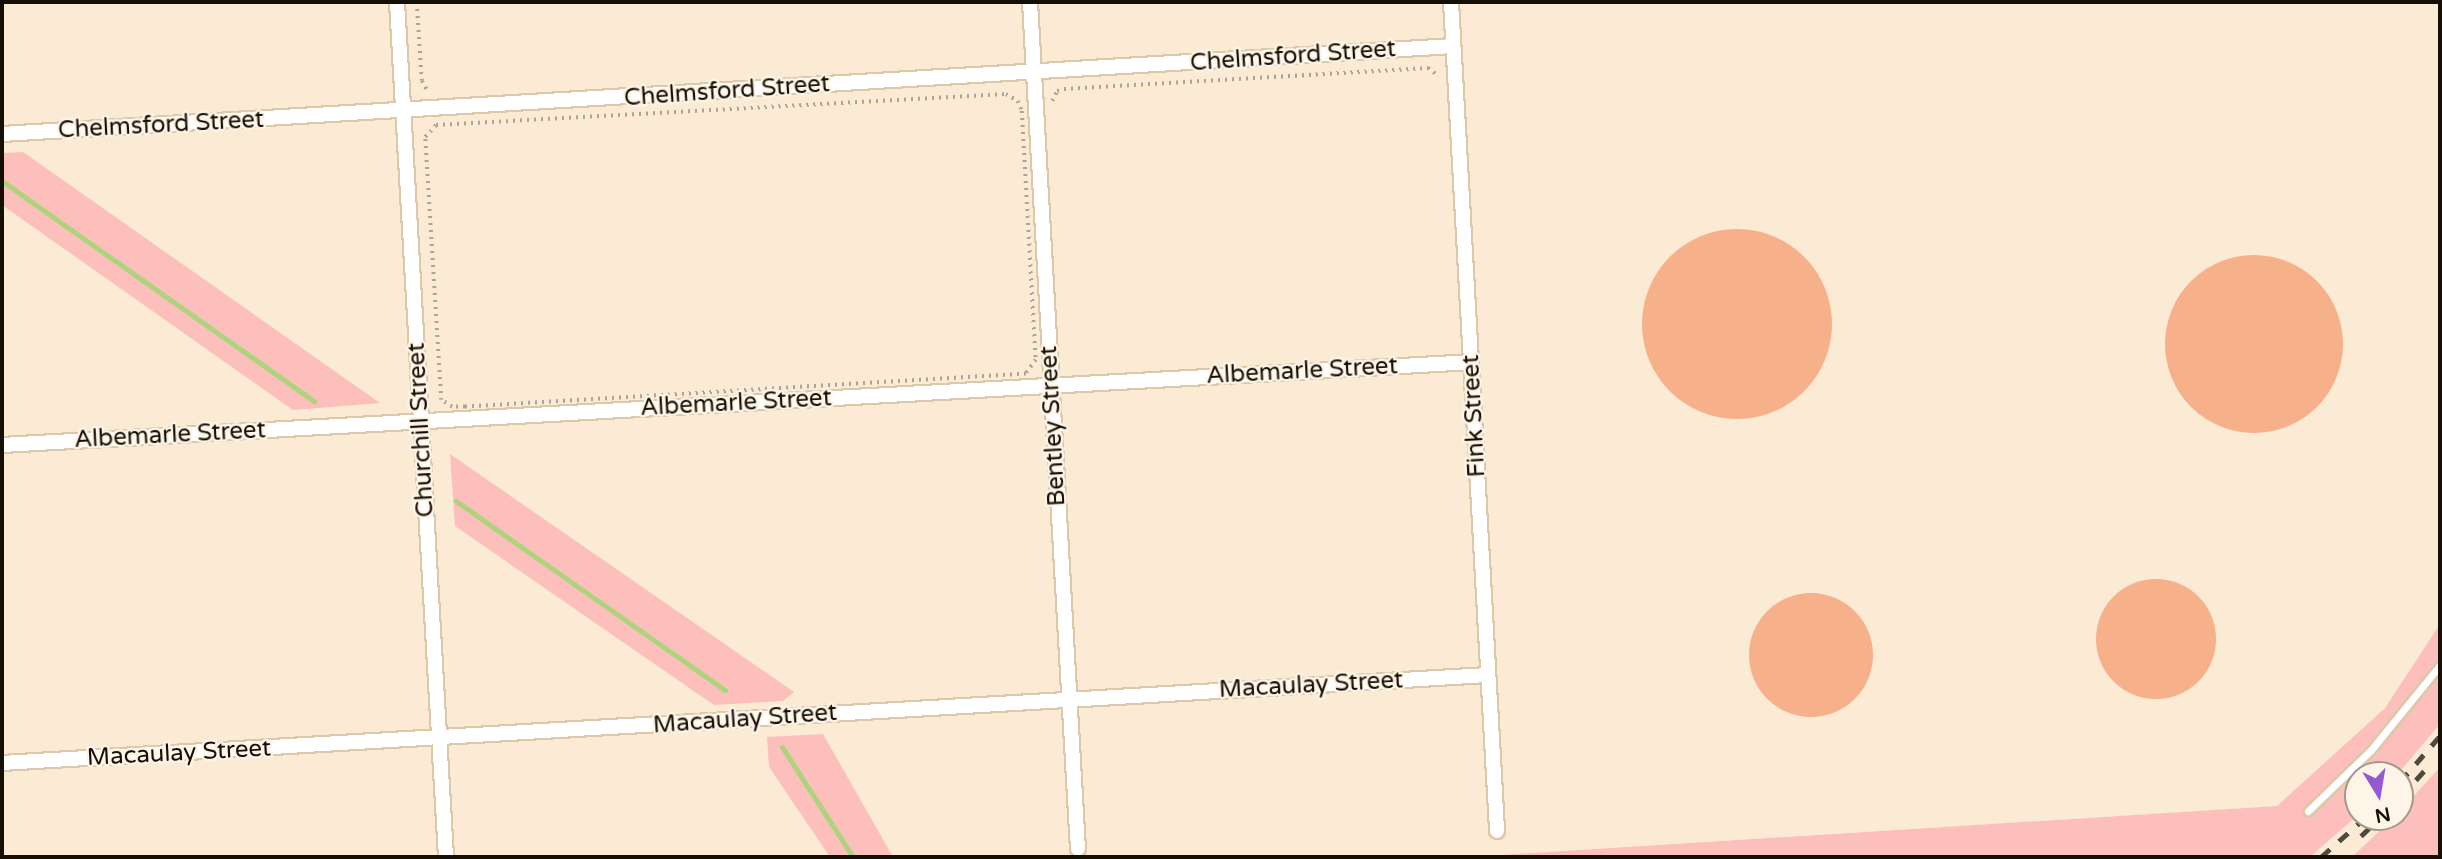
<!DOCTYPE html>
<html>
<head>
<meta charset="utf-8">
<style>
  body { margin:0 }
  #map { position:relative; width:2442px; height:859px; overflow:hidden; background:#fef5e8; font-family:"Varela Round",sans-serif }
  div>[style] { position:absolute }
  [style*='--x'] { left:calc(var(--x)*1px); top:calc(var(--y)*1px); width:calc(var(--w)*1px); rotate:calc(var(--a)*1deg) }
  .built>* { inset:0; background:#fbead4 }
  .green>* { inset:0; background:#fdbfbb }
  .stream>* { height:5px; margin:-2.5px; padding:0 2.5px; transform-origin:2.5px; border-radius:2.5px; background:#add47d }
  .building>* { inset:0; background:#f6b08a }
  .round { border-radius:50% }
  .path>* { height:3.5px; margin-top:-1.75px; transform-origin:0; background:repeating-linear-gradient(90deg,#ada499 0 2px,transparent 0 7px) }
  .roads { filter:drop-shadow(2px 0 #ddc8aa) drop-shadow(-2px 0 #ddc8aa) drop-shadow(0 2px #ddc8aa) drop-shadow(0 -2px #ddc8aa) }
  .service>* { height:7px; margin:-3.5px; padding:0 3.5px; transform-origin:3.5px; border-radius:3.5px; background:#fff }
  .minor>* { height:14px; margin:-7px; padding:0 7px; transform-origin:7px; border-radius:7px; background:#fff }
  .rail>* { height:5px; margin-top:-2.5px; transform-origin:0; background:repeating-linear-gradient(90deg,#50493e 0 12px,transparent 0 24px) }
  span { translate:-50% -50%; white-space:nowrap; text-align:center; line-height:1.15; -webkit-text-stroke:5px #fef5e8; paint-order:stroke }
  .street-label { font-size:24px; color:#160f05 }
  .frame { position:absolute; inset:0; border:4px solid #160f05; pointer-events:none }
  .north { position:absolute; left:2344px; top:761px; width:70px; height:70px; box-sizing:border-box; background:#fef5e8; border:2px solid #a1998d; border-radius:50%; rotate:169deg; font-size:19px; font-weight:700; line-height:28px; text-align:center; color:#160f05 }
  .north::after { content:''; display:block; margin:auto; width:24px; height:32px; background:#955ad2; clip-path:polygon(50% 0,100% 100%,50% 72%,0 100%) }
</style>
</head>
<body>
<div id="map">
  <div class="built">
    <i style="clip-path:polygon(2px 2px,2440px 2px,2440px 624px,2385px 708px,2277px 806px,1467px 857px,2px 857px)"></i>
    <i style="clip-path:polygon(2440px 724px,2440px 767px,2400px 811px,2400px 775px,2397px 775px)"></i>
    <i style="clip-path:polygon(2358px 815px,2394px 817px,2352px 857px,2310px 857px)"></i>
  </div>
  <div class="green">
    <i style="clip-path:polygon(23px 152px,380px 403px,293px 410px,2px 205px,2px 153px)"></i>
    <i style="clip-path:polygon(450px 454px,794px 692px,783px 701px,714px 705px,455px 526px)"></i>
    <i style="clip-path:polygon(2440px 624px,2440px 724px,2397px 775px,2358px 775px,2358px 815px,2310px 857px,1467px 857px,2277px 806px,2385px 708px)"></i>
    <i style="clip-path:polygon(823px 734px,893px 857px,830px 857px,769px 767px,767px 737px)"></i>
    <i style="clip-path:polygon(2440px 767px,2440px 857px,2352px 857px,2394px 817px,2400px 817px,2400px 811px)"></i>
  </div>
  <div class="stream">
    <i style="--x:2;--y:181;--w:382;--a:35.2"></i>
    <i style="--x:456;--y:501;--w:329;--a:35.1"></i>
    <i style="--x:782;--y:747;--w:131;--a:57.2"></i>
  </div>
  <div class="building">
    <i class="round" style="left:1642px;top:229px;width:190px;height:190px"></i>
    <i class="round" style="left:2165px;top:255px;width:178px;height:178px"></i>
    <i class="round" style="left:2096px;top:579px;width:120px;height:120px"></i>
    <i class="round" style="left:1749px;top:593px;width:124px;height:124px"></i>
  </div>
  <div class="path">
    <i style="--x:417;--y:2;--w:79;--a:86.4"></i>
    <i style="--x:422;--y:81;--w:13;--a:61"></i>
    <i style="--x:1006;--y:94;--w:14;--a:30"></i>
    <i style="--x:1018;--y:101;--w:11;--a:68"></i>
    <i style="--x:1022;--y:111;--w:249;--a:86.8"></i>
    <i style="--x:1036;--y:360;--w:17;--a:126"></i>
    <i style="--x:1026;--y:374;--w:562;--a:176.63"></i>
    <i style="--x:465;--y:407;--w:13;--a:180"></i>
    <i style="--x:452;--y:407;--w:13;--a:-148"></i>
    <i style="--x:441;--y:400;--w:263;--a:-93.5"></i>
    <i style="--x:425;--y:137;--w:16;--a:-47"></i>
    <i style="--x:436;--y:125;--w:571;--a:-3.11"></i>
    <i style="--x:1052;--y:101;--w:11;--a:-63"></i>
    <i style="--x:1057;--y:91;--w:7;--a:-16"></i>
    <i style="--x:1064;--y:89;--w:365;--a:-3.3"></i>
    <i style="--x:1428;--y:68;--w:14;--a:36"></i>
  </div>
  <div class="roads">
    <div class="service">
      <i style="--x:2308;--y:811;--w:88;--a:-44.1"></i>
      <i style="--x:2371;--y:750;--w:109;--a:-50.9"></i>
    </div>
    <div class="minor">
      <i style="--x:397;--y:2;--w:856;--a:86.72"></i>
      <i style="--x:1030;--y:2;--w:848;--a:86.76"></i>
      <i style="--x:1451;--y:2;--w:830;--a:86.82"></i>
      <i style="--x:2;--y:134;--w:1454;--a:-3.47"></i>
      <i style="--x:2;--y:445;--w:1471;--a:-3.23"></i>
      <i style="--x:2;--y:763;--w:1489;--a:-3.39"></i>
    </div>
  </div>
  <div class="rail">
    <i style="--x:2400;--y:782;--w:61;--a:-49"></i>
    <i style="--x:2400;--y:798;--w:47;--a:-48.5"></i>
    <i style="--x:2361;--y:836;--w:28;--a:-44"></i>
    <i style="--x:2321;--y:857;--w:60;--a:-41.6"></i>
  </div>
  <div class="street-label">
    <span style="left:1293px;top:56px;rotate:-4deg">Chelmsford Street</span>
    <span style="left:727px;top:91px;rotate:-4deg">Chelmsford Street</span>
    <span style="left:161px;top:125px;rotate:-3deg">Chelmsford Street</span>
    <span style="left:1302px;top:371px;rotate:-3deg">Albemarle Street</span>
    <span style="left:736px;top:403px;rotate:-3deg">Albemarle Street</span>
    <span style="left:1474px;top:416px;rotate:-93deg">Fink Street</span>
    <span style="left:1053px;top:426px;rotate:-93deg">Bentley Street</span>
    <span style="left:421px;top:430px;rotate:-93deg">Churchill Street</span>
    <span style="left:170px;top:435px;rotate:-3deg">Albemarle Street</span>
    <span style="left:1311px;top:685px;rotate:-3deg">Macaulay Street</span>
    <span style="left:745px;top:719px;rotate:-4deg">Macaulay Street</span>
    <span style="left:179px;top:753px;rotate:-3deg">Macaulay Street</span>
  </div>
  <div class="frame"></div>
  <div class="north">N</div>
</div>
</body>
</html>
